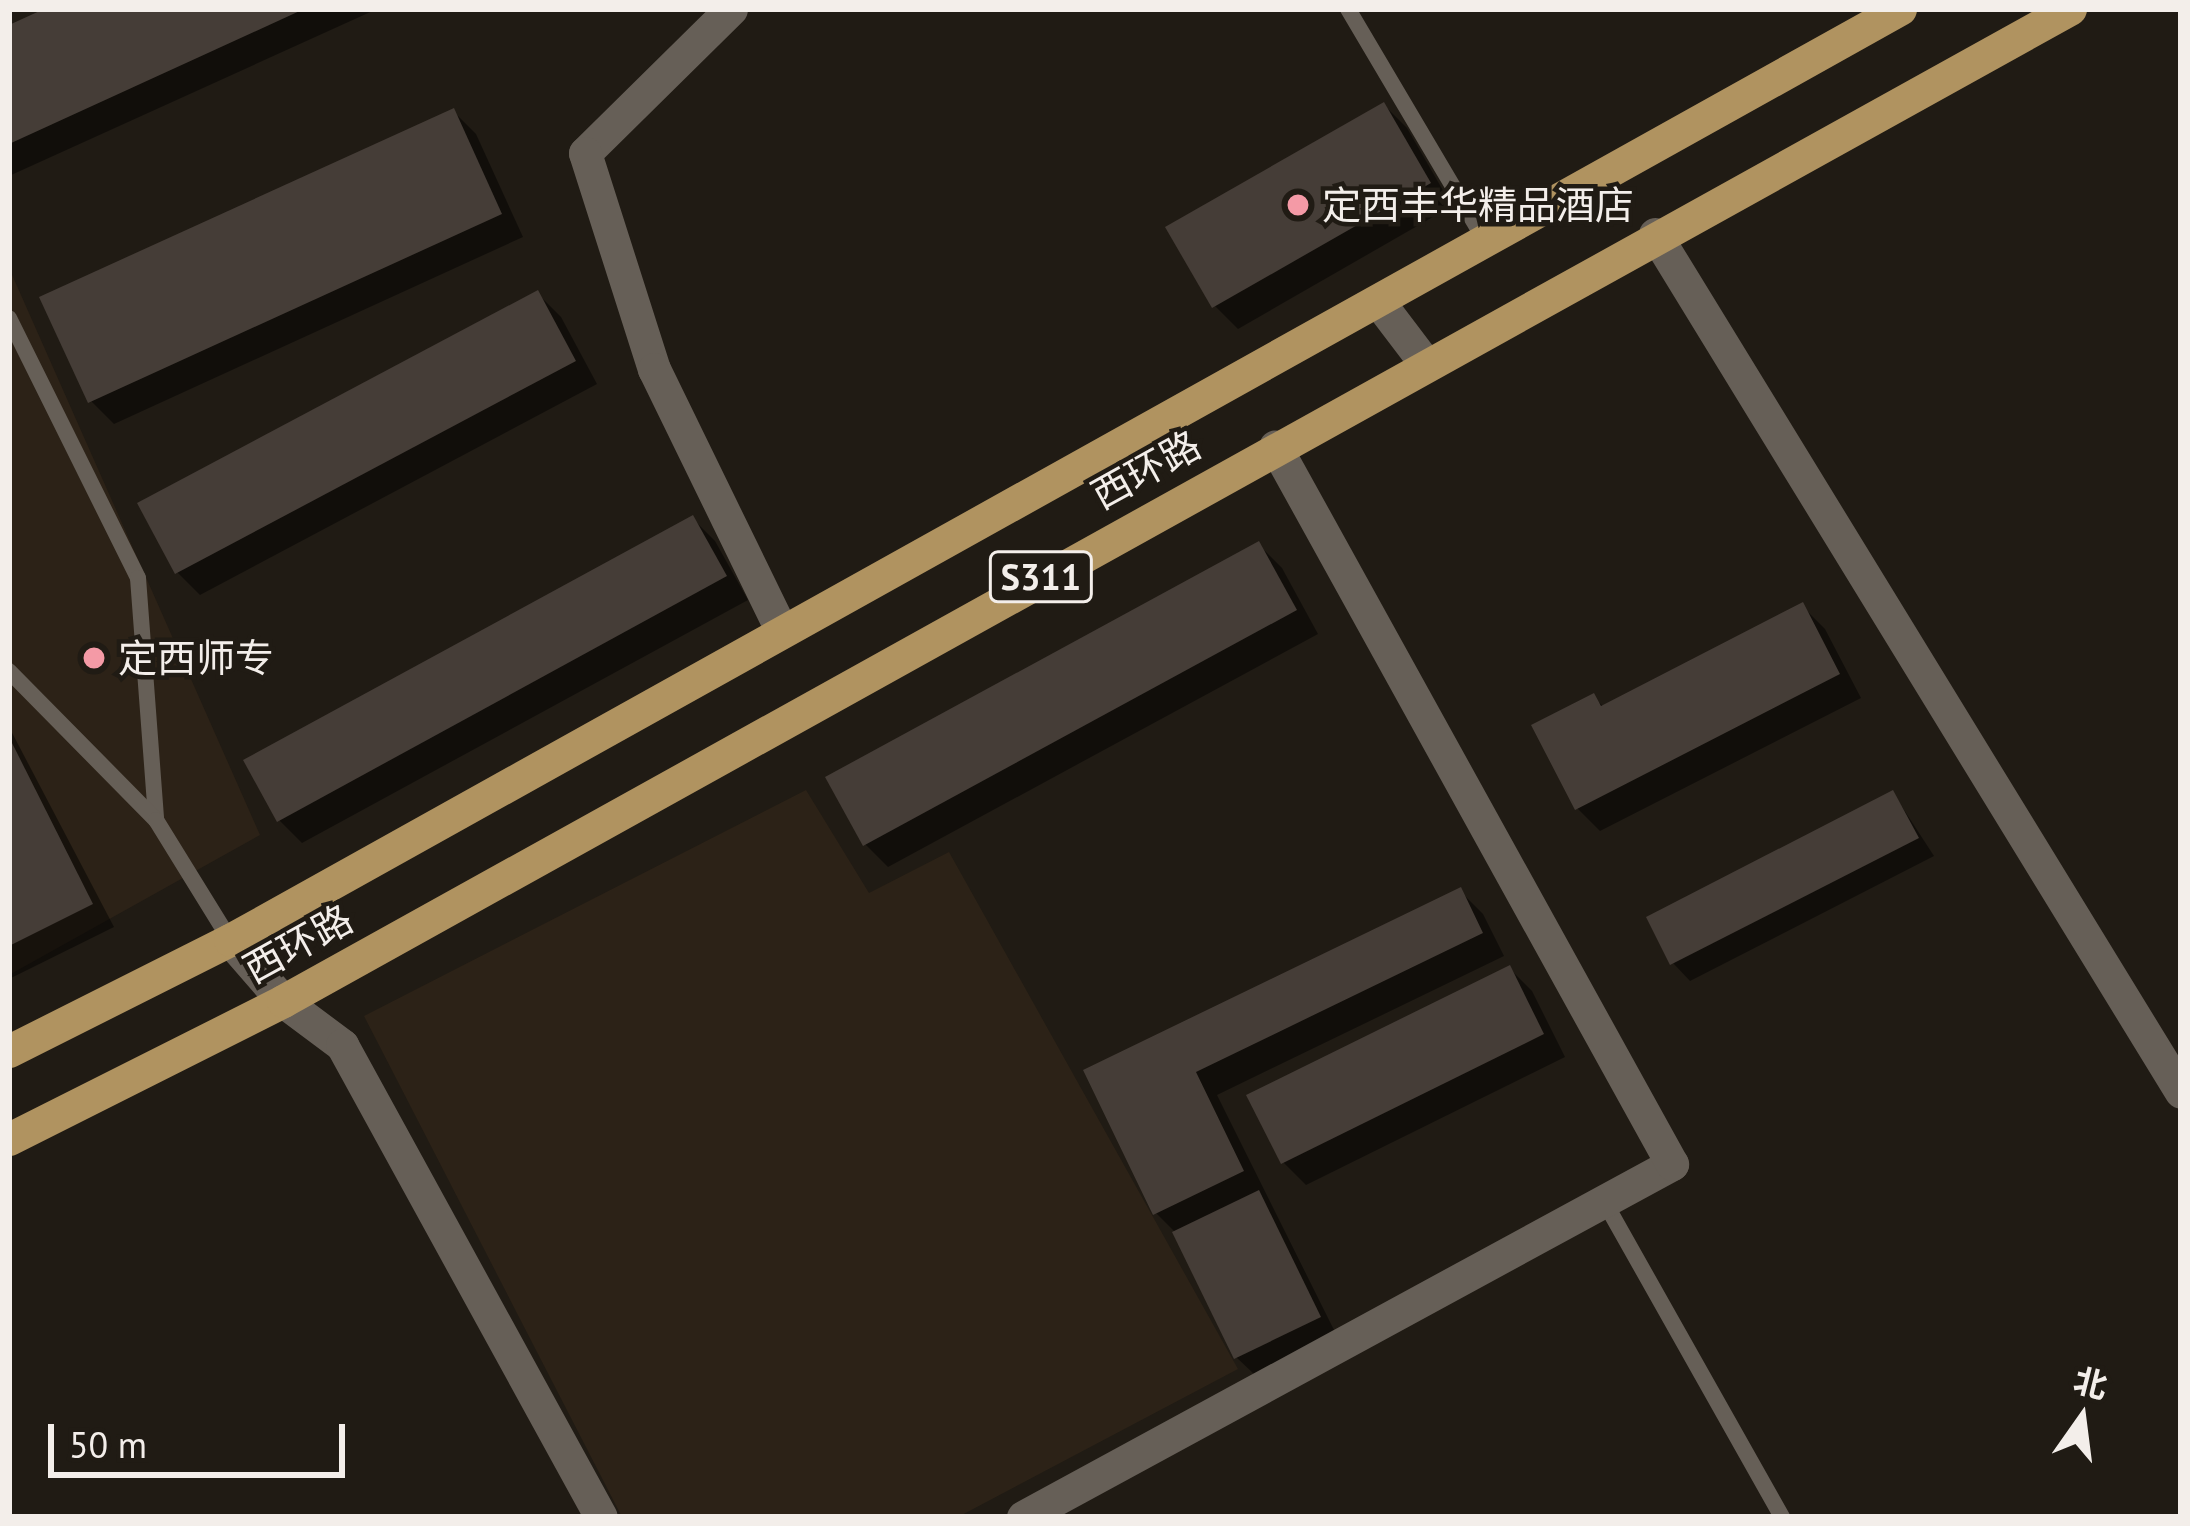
<!DOCTYPE html>
<html>
<head>
<meta charset="utf-8">
<style>
  body { margin:0 }
  #map { position:relative; width:2190px; height:1526px; overflow:hidden; background:#201b14; font-family:"PT Sans","Noto Sans SC",sans-serif }
  div>[style] { position:absolute }
  [style*='--x'] { left:calc(var(--x)*1px); top:calc(var(--y)*1px); width:calc(var(--w)*1px); rotate:calc(var(--a)*1deg) }
  .built>* { inset:0; background:#2c2217 }
  .shadow>* { inset:0; background:#0007 }
  .building>* { inset:0; background:#453d37 }
  .service>* { height:16px; margin:-8px; padding:0 8px; transform-origin:8px; border-radius:8px; background:#665f57 }
  .minor>* { height:33px; margin:-16.5px; padding:0 16.5px; transform-origin:16.5px; border-radius:16.5px; background:#665f57 }
  .primary>* { height:33px; margin:-16.5px; padding:0 16.5px; transform-origin:16.5px; border-radius:16.5px; background:#b09360 }
  .dots>* { width:33px; height:33px; translate:-50% -50%; box-sizing:border-box; border:6px solid #201b14; border-radius:50% }
  span { translate:-50% -50%; white-space:nowrap; text-align:center; line-height:1.15; -webkit-text-stroke:9px #201b14; paint-order:stroke }
  .shield-label span { padding:3px 9px; background:#201b14; border:3px solid; border-radius:9px; -webkit-text-stroke-width:0 }
  .shield-label { font-size:36px; color:#f3eeea; font-weight:700 }
  .poi-label { font-size:39px; color:#f3eeea }
  .left { translate:0 -50%; text-align:left }
  .street-label { font-size:39px; color:#f3eeea }
  .frame { position:absolute; inset:0; border:12px solid #f3eeea; pointer-events:none }
  .north { position:absolute; left:2022px; top:1358px; width:120px; height:120px; -webkit-text-stroke:9px #201b14; paint-order:stroke; rotate:14deg; font-size:33px; font-weight:700; line-height:48px; text-align:center; color:#f3eeea }
  .north::after { content:''; display:block; margin:auto; width:42px; height:54px; background:#f3eeea; clip-path:polygon(50% 0,100% 100%,50% 72%,0 100%) }
  .scale { position:absolute; left:48px; top:1424px; width:297px; height:54px; box-sizing:border-box; border:6px solid #f3eeea; border-top:0; padding-left:15px; font-size:36px; line-height:42px; white-space:nowrap; color:#f3eeea; -webkit-text-stroke:9px #201b14; paint-order:stroke }
</style>
</head>
<body>
<div id="map">
  <div class="built">
    <i style="clip-path:polygon(9px 268px,260px 835px,9px 975px)"></i>
    <i style="clip-path:polygon(806px 790px,869px 893px,949px 852px,1238px 1369px,958px 1517px,622px 1517px,364px 1016px)"></i>
  </div>
  <div class="shadow">
    <i style="clip-path:polygon(51px 9px,377px 9px,9px 176px,9px 28px)"></i>
    <i style="clip-path:polygon(1384px 105px,1407px 128px,1452px 206px,1238px 329px,1215px 306px)"></i>
    <i style="clip-path:polygon(453px 111px,476px 134px,523px 237px,114px 424px,91px 401px)"></i>
    <i style="clip-path:polygon(538px 294px,561px 317px,597px 384px,200px 595px,177px 572px)"></i>
    <i style="clip-path:polygon(692px 518px,715px 541px,748px 600px,302px 843px,279px 820px)"></i>
    <i style="clip-path:polygon(1259px 545px,1282px 568px,1318px 634px,888px 867px,865px 844px)"></i>
    <i style="clip-path:polygon(1802px 606px,1825px 629px,1861px 698px,1600px 831px,1577px 808px,1593px 697px,1604px 707px)"></i>
    <i style="clip-path:polygon(9px 727px,114px 927px,9px 979px)"></i>
    <i style="clip-path:polygon(1893px 793px,1934px 856px,1690px 981px,1673px 963px)"></i>
    <i style="clip-path:polygon(1460px 891px,1483px 914px,1504px 956px,1217px 1095px,1336px 1334px,1254px 1374px,1236px 1357px,1176px 1233px,1156px 1213px,1087px 1072px)"></i>
    <i style="clip-path:polygon(1509px 968px,1532px 991px,1565px 1057px,1306px 1185px,1283px 1162px)"></i>
  </div>
  <div class="building">
    <i style="clip-path:polygon(44px 9px,304px 9px,9px 144px,9px 25px)"></i>
    <i style="clip-path:polygon(1384px 102px,1431px 183px,1212px 308px,1165px 227px)"></i>
    <i style="clip-path:polygon(454px 108px,502px 214px,88px 403px,39px 297px)"></i>
    <i style="clip-path:polygon(538px 290px,576px 361px,175px 574px,137px 503px)"></i>
    <i style="clip-path:polygon(693px 515px,727px 576px,277px 822px,243px 760px)"></i>
    <i style="clip-path:polygon(1259px 541px,1297px 610px,863px 846px,825px 777px)"></i>
    <i style="clip-path:polygon(1803px 602px,1840px 674px,1575px 810px,1531px 725px,1594px 693px,1601px 706px)"></i>
    <i style="clip-path:polygon(9px 737px,93px 904px,9px 946px)"></i>
    <i style="clip-path:polygon(1893px 790px,1919px 838px,1670px 965px,1646px 917px)"></i>
    <i style="clip-path:polygon(1461px 887px,1483px 933px,1196px 1072px,1244px 1171px,1153px 1215px,1083px 1070px)"></i>
    <i style="clip-path:polygon(1510px 965px,1544px 1034px,1281px 1164px,1246px 1095px)"></i>
    <i style="clip-path:polygon(1259px 1190px,1321px 1317px,1234px 1359px,1172px 1232px)"></i>
  </div>
  <div class="service">
    <i style="--x:1348;--y:9;--w:269;--a:59.4"></i>
    <i style="--x:9;--y:318;--w:290;--a:63.6"></i>
    <i style="--x:138;--y:578;--w:243;--a:85.7"></i>
    <i style="--x:9;--y:671;--w:209;--a:45.4"></i>
    <i style="--x:156;--y:820;--w:141;--a:58.3"></i>
    <i style="--x:1604;--y:1201;--w:363;--a:60.6"></i>
  </div>
  <div class="minor">
    <i style="--x:731;--y:9;--w:205;--a:135.4"></i>
    <i style="--x:585;--y:153;--w:227;--a:72.3"></i>
    <i style="--x:654;--y:369;--w:292;--a:64"></i>
    <i style="--x:1655;--y:234;--w:1006;--a:58.49"></i>
    <i style="--x:1378;--y:301;--w:78;--a:52.8"></i>
    <i style="--x:230;--y:940;--w:81;--a:49"></i>
    <i style="--x:283;--y:1001;--w:74;--a:36.7"></i>
    <i style="--x:342;--y:1045;--w:538;--a:61.25"></i>
    <i style="--x:1023;--y:1517;--w:739;--a:-28.54"></i>
    <i style="--x:1672;--y:1164;--w:820;--a:-118.94"></i>
  </div>
  <div class="primary">
    <i style="--x:9;--y:1051;--w:247;--a:-26.7"></i>
    <i style="--x:230;--y:940;--w:1912;--a:-29.14"></i>
    <i style="--x:9;--y:1139;--w:307;--a:-26.7"></i>
    <i style="--x:283;--y:1001;--w:2044;--a:-29.04"></i>
  </div>
  <div class="dots">
    <i style="left:1298px;top:205px;background:#f49aa6"></i>
    <i style="left:94px;top:658px;background:#f49aa6"></i>
  </div>
  <div class="shield-label">
    <span style="left:1041px;top:577px">S311</span>
  </div>
  <div class="poi-label">
    <span class="left" style="left:1322px;top:205px">定西丰华精品酒店</span>
    <span class="left" style="left:118px;top:658px">定西师专</span>
  </div>
  <div class="street-label">
    <span style="left:1146px;top:470px;rotate:-29deg">西环路</span>
    <span style="left:298px;top:944px;rotate:-29deg">西环路</span>
  </div>
  <div class="frame"></div>
  <div class="north">北</div>
  <div class="scale">50 m</div>
</div>
</body>
</html>
